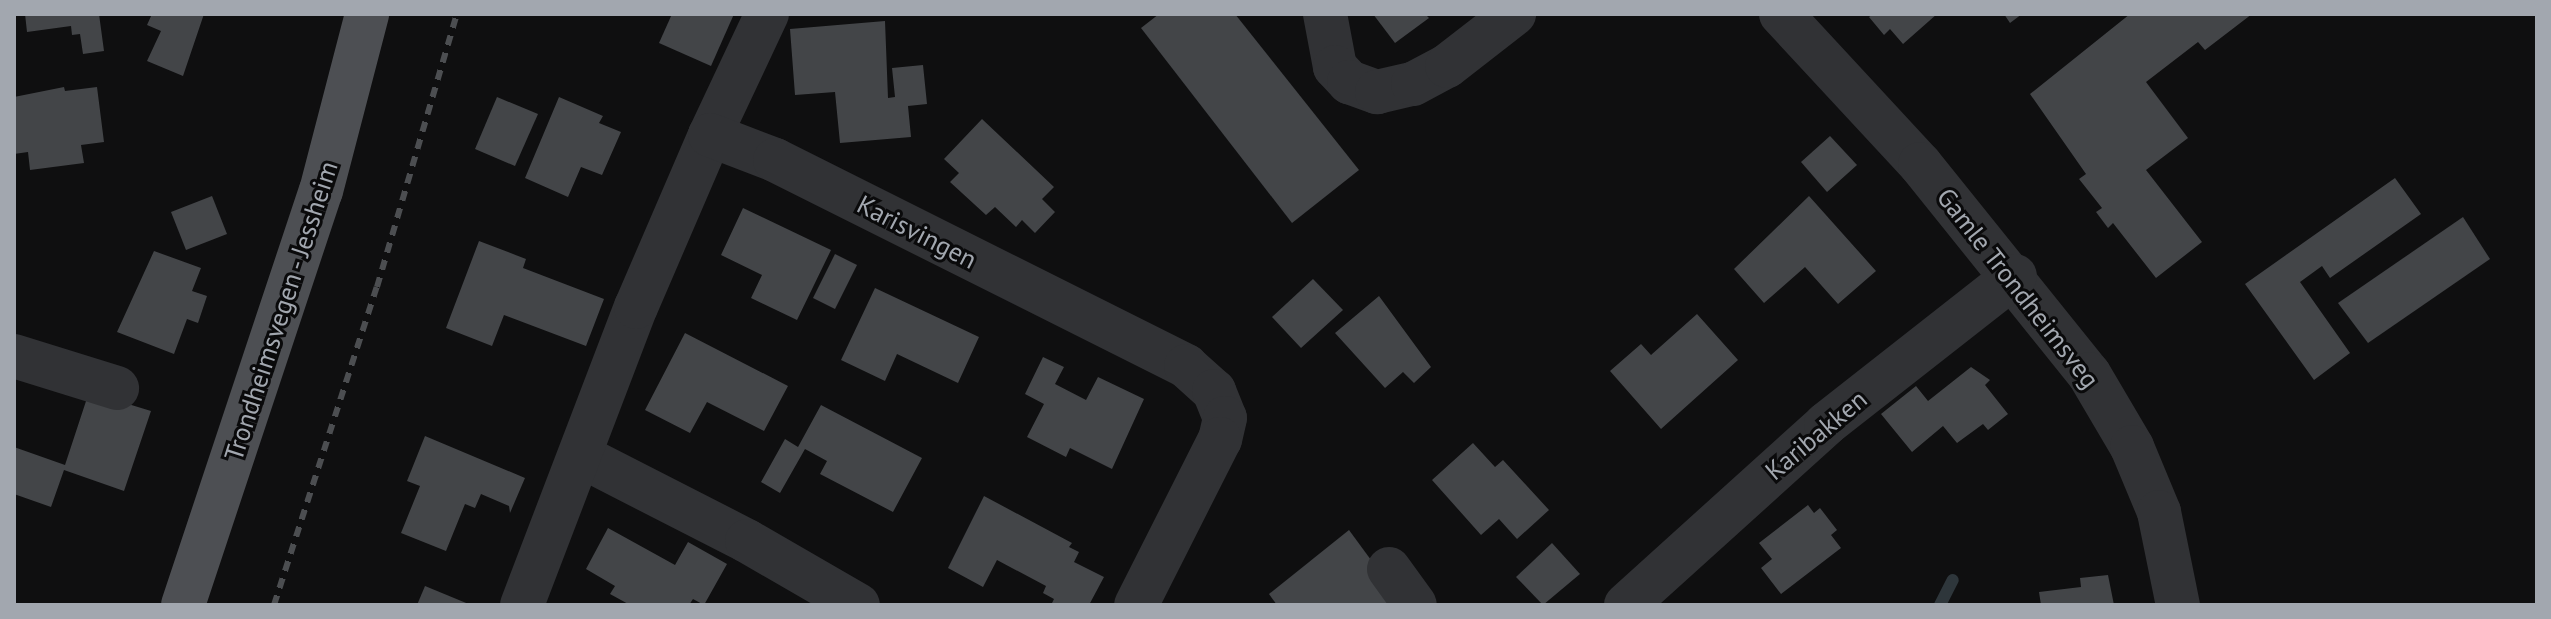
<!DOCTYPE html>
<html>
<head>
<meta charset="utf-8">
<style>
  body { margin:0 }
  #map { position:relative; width:2551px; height:619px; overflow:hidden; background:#0f0f10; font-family:"PT Sans",sans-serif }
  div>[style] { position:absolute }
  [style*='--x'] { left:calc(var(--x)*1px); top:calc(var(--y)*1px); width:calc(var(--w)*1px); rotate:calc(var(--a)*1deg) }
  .stream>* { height:12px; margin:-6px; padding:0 6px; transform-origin:6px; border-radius:6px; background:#2e363b }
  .building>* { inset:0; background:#434548 }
  .minor>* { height:44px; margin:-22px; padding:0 22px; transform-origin:22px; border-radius:22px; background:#313235 }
  .major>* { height:44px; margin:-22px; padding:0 22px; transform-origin:22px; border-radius:22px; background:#4d4f53 }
  .rail>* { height:6px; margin-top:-3px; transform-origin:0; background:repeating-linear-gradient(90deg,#4c4e51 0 10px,transparent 0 18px) }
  span { translate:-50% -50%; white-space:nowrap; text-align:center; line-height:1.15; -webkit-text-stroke:6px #0a0a0b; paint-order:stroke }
  .street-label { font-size:26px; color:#a2a7af }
  .frame { position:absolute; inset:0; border:16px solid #a2a7af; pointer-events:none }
</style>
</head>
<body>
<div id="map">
  <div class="stream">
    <i style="--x:1940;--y:605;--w:28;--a:-63"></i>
  </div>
  <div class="building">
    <i style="clip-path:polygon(25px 14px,99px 14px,104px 51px,83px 54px,80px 34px,72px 35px,71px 26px,27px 32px)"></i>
    <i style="clip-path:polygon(152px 14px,204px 14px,183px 76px,147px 61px,161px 31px,147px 25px)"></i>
    <i style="clip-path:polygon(672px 14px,734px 14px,711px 66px,659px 43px)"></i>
    <i style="clip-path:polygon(1159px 14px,1235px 14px,1359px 170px,1292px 223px,1141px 28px)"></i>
    <i style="clip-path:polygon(1373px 14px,1425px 14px,1429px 18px,1395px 43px)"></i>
    <i style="clip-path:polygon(1873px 14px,1937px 14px,1903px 44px,1890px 29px,1884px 35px,1869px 17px)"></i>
    <i style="clip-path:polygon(2004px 14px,2022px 14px,2010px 23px)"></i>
    <i style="clip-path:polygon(2130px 14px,2252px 14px,2205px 50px,2198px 42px,2146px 82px,2188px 138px,2146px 170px,2202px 242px,2156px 278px,2113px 223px,2108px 228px,2096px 212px,2102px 208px,2079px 179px,2086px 174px,2030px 94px)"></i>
    <i style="clip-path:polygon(885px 21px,888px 98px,895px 97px,892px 68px,923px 65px,927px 104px,908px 106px,911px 137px,840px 143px,835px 92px,795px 95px,790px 29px)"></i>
    <i style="clip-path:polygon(64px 87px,65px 91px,97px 87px,104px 142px,81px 145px,84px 163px,30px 170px,28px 152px,14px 154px,14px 97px)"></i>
    <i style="clip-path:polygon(497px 97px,538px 114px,515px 166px,475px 149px)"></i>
    <i style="clip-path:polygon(559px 97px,603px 116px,599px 123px,621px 132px,602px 175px,581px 167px,568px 197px,525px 178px)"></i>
    <i style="clip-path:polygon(982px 119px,1054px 187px,1042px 199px,1055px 212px,1035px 233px,1022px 220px,1016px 227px,995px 207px,986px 215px,950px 182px,959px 173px,944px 159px)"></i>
    <i style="clip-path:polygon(1830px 136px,1857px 165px,1827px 192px,1801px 162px)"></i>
    <i style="clip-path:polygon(2395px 178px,2421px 214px,2330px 278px,2322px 266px,2300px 282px,2350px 353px,2314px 380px,2245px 284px)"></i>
    <i style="clip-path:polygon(212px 196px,227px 234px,186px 250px,171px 212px)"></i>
    <i style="clip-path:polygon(1809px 196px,1876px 271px,1838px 304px,1805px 267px,1764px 303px,1734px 269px)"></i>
    <i style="clip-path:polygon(743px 208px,831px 250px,797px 320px,751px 298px,762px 275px,721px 255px)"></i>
    <i style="clip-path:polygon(2463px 217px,2490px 259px,2368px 343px,2338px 303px)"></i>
    <i style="clip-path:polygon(479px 241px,526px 259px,523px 268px,604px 299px,586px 346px,504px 315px,492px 346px,446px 328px)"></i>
    <i style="clip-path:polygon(154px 251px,201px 268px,192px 291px,207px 296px,198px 323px,187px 319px,174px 354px,117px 332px)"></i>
    <i style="clip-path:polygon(835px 254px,857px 265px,835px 309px,813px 298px)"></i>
    <i style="clip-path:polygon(1313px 279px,1343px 310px,1301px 348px,1272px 317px)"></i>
    <i style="clip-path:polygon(875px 288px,979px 337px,958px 383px,897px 354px,885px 381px,841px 360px)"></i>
    <i style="clip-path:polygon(1379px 296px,1431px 367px,1414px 383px,1403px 372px,1385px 388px,1335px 333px)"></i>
    <i style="clip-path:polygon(1697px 314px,1738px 360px,1661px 429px,1610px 371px,1641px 344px,1651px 355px)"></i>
    <i style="clip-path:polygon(685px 333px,788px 386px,764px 431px,707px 402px,690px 433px,645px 410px)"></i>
    <i style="clip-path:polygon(1043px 357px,1064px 367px,1055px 384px,1086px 400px,1098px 377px,1144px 399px,1112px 469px,1070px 448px,1066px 457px,1027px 437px,1044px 404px,1025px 394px)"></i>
    <i style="clip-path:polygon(1971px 367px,1990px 380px,1985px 385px,2008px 414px,1988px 430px,1983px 424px,1957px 443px,1943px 426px,1912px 452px,1881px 414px,1916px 386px,1928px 401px)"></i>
    <i style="clip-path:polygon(89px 392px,151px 411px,124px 491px,64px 470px,51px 507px,14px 494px,14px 447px,65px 465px)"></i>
    <i style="clip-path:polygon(821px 405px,922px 458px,893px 512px,820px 474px,827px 461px,805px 449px,780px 493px,761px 482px,785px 439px,798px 447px)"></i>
    <i style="clip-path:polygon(425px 436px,525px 478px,510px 513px,509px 506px,481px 494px,475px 508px,465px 504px,446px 551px,401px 533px,420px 486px,407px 481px)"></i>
    <i style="clip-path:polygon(1473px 443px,1495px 467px,1503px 460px,1549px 510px,1517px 539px,1499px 519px,1481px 535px,1432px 480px)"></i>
    <i style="clip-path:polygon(984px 496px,1072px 543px,1069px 547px,1079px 552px,1074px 562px,1104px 577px,1089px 605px,1051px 605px,1054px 599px,1043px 593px,1046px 586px,997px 560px,983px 587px,948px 568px)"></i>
    <i style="clip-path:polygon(1808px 505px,1814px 513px,1820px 508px,1837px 530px,1831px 535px,1841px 548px,1781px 594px,1761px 568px,1772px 559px,1759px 543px)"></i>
    <i style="clip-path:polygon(608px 528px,675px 565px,688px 542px,727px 564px,704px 605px,693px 599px,689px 605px,630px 605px,610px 594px,615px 586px,586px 569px)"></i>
    <i style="clip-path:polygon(1349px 530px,1404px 605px,1277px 605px,1269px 594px)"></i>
    <i style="clip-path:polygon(1552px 543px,1580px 574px,1543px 605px,1516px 577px)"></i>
    <i style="clip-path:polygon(2108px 575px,2114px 605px,2041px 605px,2039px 592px,2081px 587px,2080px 578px)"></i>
    <i style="clip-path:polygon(425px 586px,471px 605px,417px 605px)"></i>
  </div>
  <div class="minor">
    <i style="--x:1325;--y:14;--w:54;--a:79.3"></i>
    <i style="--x:1335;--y:67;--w:21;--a:47"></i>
    <i style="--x:1349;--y:82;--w:30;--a:20"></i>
    <i style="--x:1377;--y:92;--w:37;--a:-13"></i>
    <i style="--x:1413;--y:84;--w:38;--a:-28"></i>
    <i style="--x:1447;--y:66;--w:85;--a:-37.8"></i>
    <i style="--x:1781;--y:14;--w:205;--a:47.2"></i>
    <i style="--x:1920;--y:164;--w:270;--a:51.2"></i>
    <i style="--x:2089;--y:374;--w:85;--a:59.5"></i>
    <i style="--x:2132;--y:447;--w:70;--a:67.4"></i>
    <i style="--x:2159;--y:512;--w:95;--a:78.5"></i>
    <i style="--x:710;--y:135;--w:134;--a:-64.8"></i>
    <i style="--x:14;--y:356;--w:108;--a:17.3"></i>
    <i style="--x:581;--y:456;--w:186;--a:27.1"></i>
    <i style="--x:747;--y:541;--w:128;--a:30"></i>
    <i style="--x:1389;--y:569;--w:44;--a:54.2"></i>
    <i style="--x:522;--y:605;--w:319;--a:-69.1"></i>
    <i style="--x:636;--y:307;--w:187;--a:-66.7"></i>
    <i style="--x:710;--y:135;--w:70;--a:21"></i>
    <i style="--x:775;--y:160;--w:460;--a:26.6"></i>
    <i style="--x:1186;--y:366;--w:38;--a:42"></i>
    <i style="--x:1214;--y:391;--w:29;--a:68"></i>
    <i style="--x:1225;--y:418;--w:22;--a:103"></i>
    <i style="--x:1220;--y:439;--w:186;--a:116.8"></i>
    <i style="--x:1626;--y:605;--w:270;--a:-42.1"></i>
    <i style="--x:1826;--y:424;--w:240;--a:-38.1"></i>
  </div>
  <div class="major">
    <i style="--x:183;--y:605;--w:436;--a:-71.6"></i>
    <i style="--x:321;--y:191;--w:183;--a:-75.4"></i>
  </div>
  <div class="rail">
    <i style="--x:274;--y:605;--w:334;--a:-72.1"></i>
    <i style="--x:377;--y:287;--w:284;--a:-73.7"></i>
  </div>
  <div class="street-label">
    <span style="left:917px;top:232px;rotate:27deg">Karisvingen</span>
    <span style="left:2018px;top:288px;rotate:52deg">Gamle Trondheimsveg</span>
    <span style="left:281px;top:311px;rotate:-72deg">Trondheimsvegen - Jessheim</span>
    <span style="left:1816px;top:435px;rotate:-40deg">Karibakken</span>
  </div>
  <div class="frame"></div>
</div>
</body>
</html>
